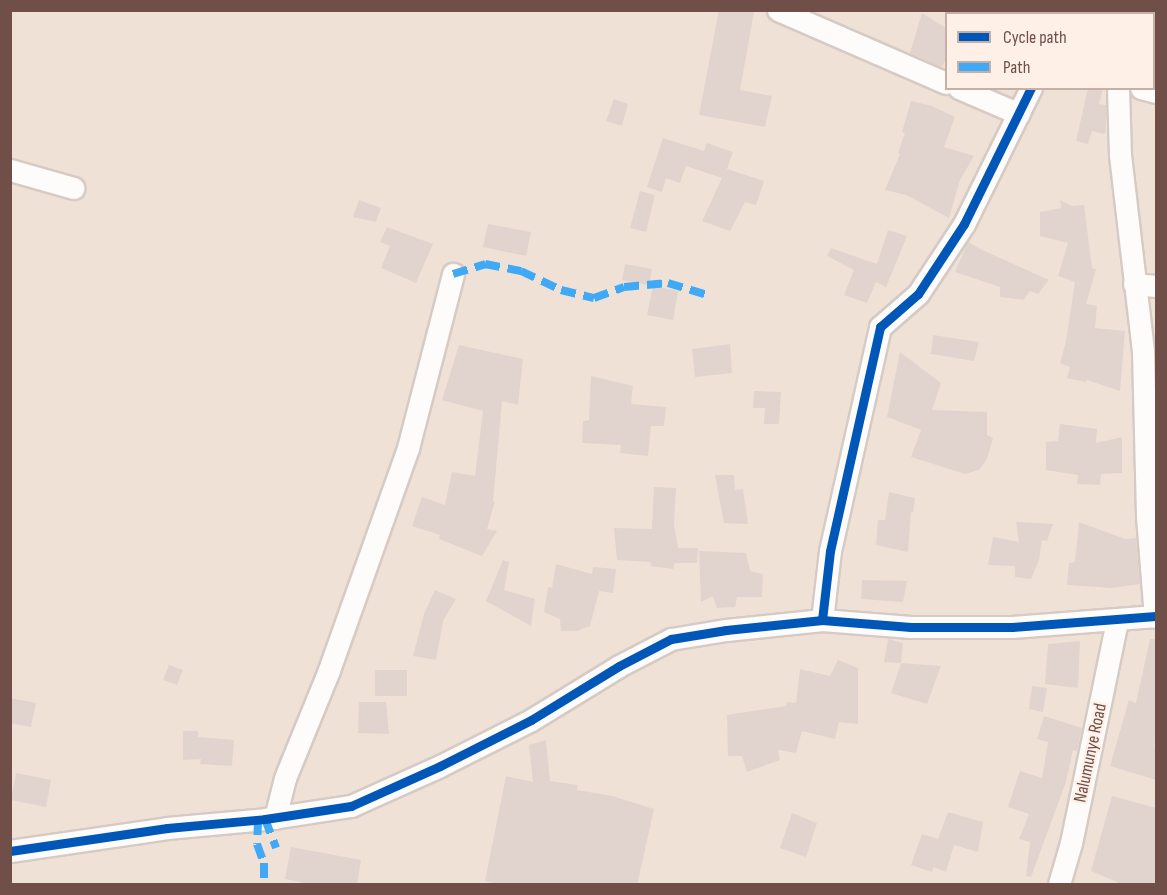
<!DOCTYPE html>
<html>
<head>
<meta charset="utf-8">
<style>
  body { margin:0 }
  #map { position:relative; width:1167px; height:895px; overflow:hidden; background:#f5ede6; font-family:"Sofia Sans Condensed",sans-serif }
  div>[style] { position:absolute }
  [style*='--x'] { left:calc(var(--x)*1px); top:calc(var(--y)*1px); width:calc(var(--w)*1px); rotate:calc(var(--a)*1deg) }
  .residential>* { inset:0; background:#f0e1d6 }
  .building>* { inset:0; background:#e1d4ce }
  .roads { filter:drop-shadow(2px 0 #d6cac4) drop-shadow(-2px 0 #d6cac4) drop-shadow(0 2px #d6cac4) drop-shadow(0 -2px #d6cac4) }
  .minor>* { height:21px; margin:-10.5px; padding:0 10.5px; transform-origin:10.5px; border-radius:10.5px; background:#fefcfb }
  .quiet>* { height:8px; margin-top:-4px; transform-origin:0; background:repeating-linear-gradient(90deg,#3fa9f5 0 15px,transparent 0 23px) }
  .cycleway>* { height:9px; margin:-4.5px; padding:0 4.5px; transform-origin:4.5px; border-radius:4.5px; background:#0057b8 }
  span { translate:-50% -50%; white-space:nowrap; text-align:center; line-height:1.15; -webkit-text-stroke:4.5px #fef0e6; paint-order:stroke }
  .street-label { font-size:18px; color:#704f49 }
  .frame { position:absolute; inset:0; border:12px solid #704f49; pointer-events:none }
  .legend { position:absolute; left:945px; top:12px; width:210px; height:78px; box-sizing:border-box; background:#fef0e6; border:2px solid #c5b0a7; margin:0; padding:8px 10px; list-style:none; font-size:18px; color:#704f49 }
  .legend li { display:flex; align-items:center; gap:12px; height:30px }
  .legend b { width:30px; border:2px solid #c5b0a7 }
</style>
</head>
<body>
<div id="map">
  <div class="residential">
    <i style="clip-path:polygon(evenodd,11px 11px,1156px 11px,1156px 884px,11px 884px,11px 11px,946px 14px,1154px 14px,1154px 88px,946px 88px,946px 14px)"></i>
  </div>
  <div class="building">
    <i style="clip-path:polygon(719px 10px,754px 12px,740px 90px,772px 96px,765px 127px,699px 115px)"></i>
    <i style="clip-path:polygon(922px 13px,946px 28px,946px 60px,941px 67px,910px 53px)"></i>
    <i style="clip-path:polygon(1088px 88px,1103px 88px,1099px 104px,1106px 105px,1106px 129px,1105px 134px,1092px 131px,1088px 144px,1076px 141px)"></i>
    <i style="clip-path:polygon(614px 99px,628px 104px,622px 126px,606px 121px)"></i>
    <i style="clip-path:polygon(911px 101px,932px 106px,955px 117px,944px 147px,974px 156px,960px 180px,949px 218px,906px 195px,885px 190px,900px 154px,898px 153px,905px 133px,902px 132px)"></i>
    <i style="clip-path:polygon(663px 138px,704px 151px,707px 143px,733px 152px,727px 169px,764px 181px,756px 205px,745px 202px,730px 231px,702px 221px,722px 178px,686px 166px,680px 183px,666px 178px,662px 192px,647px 187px)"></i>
    <i style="clip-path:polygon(640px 191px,655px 195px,646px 232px,630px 228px)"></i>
    <i style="clip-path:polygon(359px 200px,381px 208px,376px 222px,353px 217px)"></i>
    <i style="clip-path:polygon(1060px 200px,1072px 206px,1084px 205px,1092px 268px,1096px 269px,1086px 304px,1097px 306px,1095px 328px,1125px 331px,1120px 391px,1087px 380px,1086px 382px,1067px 378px,1070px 367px,1060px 363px,1066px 341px,1075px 282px,1058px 276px,1068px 243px,1040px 236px,1040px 212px,1061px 208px)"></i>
    <i style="clip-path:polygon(488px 224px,531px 232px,526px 256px,483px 247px)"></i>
    <i style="clip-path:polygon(387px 227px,433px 244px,416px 283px,381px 268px,390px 246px,380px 242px)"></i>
    <i style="clip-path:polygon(888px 230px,907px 236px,886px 287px,876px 282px,867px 303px,844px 295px,854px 270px,827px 256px,831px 248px,877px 264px)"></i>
    <i style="clip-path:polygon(968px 242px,980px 249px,1049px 280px,1038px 294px,1030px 291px,1023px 300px,1000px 297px,1000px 287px,955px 272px)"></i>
    <i style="clip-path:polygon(625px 264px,652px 269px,649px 285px,622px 280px)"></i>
    <i style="clip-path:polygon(653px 286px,678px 291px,673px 320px,647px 315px)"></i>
    <i style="clip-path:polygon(933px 335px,979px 342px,974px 361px,931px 354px)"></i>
    <i style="clip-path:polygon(730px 344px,732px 373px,695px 377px,692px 349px)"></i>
    <i style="clip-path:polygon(459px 345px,523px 359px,518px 405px,502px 401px,493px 502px,495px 501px,487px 529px,497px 531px,482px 556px,439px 539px,440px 535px,412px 526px,422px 497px,445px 505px,452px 472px,475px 476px,483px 411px,442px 400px)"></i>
    <i style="clip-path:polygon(900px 352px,941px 383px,932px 410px,987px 412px,987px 435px,993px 438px,987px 459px,979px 470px,965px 474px,911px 457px,921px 430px,887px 417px)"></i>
    <i style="clip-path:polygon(591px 376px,633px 386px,631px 404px,666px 407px,664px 426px,651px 426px,648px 456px,620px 453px,621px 445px,582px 443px,583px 421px,589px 420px)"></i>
    <i style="clip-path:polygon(754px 391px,781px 392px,779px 424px,764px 424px,765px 408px,753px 408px)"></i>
    <i style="clip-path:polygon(1060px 424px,1097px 429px,1096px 443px,1122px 437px,1122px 473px,1101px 474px,1100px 485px,1077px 484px,1078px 475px,1046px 470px,1046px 442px,1058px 441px)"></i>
    <i style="clip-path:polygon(715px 475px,734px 475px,735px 490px,743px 489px,748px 524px,724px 523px)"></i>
    <i style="clip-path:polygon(654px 487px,676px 488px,674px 524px,678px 548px,698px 548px,697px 563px,675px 563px,673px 569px,650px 566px,651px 562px,617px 560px,614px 528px,652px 529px)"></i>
    <i style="clip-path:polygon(889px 492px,915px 498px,913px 512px,911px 512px,908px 552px,876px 545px,878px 520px,885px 520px)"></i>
    <i style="clip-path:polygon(1016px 522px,1053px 524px,1047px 541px,1042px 540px,1039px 560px,1031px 579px,1015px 577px,1015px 566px,988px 565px,993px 537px,1019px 542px)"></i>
    <i style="clip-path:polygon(1079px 522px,1125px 539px,1136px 538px,1140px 584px,1111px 588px,1067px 585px,1069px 563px,1075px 562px)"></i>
    <i style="clip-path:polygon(699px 551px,746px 553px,750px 571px,763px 574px,762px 597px,737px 597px,735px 607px,717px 608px,713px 596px,701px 602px)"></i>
    <i style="clip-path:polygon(503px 560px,509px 562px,504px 590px,535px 599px,531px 626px,486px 601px)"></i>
    <i style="clip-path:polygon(556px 564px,592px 574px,593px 567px,616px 569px,613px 593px,599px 591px,590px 626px,577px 631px,561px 631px,560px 619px,544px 612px,548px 587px,552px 588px)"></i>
    <i style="clip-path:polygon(862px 580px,907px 581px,903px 602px,861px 599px)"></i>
    <i style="clip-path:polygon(435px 590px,456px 599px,443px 621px,436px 660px,413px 656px,424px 614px)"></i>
    <i style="clip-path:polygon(888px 639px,903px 643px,901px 663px,884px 662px)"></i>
    <i style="clip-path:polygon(1150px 639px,1156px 639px,1156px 737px,1154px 746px,1156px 748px,1156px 780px,1110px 766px,1129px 700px,1136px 703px)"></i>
    <i style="clip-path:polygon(1080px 641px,1078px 688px,1045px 684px,1048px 644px)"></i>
    <i style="clip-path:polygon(838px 660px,858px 668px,858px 724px,839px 722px,835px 739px,802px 731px,796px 753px,778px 750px,780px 760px,747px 772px,742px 756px,728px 756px,727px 715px,786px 706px,787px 702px,796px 703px,800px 669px,830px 676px)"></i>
    <i style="clip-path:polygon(901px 663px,941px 666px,927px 704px,891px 693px)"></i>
    <i style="clip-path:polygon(169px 665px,183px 670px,177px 685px,163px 680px)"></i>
    <i style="clip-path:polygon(375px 670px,407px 670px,407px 696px,375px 696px)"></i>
    <i style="clip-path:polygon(1032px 686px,1047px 688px,1043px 712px,1029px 709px)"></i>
    <i style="clip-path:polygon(10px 698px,36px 703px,31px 727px,10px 723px)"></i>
    <i style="clip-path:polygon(359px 702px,386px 702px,389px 734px,358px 733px)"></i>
    <i style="clip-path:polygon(1044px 716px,1082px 728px,1077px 751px,1073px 750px,1066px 782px,1031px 877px,1026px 876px,1030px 842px,1019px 839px,1029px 814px,1008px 807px,1020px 771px,1042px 778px,1048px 742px,1037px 739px)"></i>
    <i style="clip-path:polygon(183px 731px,198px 731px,198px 737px,234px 740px,232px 766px,200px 764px,201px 759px,183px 760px)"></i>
    <i style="clip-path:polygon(546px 740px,550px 781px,578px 785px,577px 790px,612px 796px,654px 809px,637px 885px,502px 885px,485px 881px,506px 776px,533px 782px,529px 745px)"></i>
    <i style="clip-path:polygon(16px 773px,51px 780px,46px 807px,11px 800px)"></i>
    <i style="clip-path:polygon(1112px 796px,1156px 808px,1156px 885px,1117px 885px,1117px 882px,1091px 871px)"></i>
    <i style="clip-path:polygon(948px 812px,983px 822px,978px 852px,954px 845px,946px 872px,934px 867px,932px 872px,911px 865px,922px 834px,938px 839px)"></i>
    <i style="clip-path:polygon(792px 813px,817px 823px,806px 857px,780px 848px)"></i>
    <i style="clip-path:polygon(291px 847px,361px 860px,357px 885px,314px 885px,285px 879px)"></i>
  </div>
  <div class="roads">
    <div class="minor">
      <i style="--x:778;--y:10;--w:183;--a:23.5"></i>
      <i style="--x:1114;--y:10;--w:4;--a:90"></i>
      <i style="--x:1063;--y:14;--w:4;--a:-76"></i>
      <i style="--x:959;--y:88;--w:65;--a:23.4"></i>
      <i style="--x:1118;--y:88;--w:67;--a:88.3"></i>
      <i style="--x:1120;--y:155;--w:197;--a:83.3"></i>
      <i style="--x:1143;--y:351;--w:165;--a:88.6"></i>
      <i style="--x:1147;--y:516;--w:101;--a:85.5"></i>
      <i style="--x:1141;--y:88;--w:16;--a:15"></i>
      <i style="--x:10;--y:170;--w:66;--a:15.9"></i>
      <i style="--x:1134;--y:284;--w:22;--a:5"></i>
      <i style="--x:822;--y:620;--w:69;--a:-83.4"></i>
      <i style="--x:830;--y:551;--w:230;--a:-77.4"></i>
      <i style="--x:880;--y:327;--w:50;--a:-41"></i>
      <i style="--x:918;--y:294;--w:84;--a:-56.7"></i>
      <i style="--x:964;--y:224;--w:152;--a:-63.8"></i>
      <i style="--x:275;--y:818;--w:41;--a:-76"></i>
      <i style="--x:285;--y:778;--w:117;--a:-67.8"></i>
      <i style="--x:329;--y:670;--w:236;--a:-70.4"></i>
      <i style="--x:408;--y:448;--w:180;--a:-75.5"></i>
      <i style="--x:10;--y:851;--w:159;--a:-8.3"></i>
      <i style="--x:167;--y:828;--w:98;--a:-5.2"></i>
      <i style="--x:265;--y:819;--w:87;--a:-8.6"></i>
      <i style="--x:351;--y:806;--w:98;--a:-24.2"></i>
      <i style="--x:440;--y:766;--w:102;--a:-26.8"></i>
      <i style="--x:531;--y:720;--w:103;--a:-31.5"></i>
      <i style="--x:619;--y:666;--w:59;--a:-27.4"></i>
      <i style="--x:671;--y:639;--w:56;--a:-9.3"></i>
      <i style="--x:726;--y:630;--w:97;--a:-5.9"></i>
      <i style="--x:822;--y:620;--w:89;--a:4.5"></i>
      <i style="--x:911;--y:627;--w:101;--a:0"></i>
      <i style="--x:1012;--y:627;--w:144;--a:-4.4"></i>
      <i style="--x:1059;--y:884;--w:43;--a:-73.7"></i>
      <i style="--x:1071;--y:843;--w:228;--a:-78.3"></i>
    </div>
  </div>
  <div class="quiet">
    <i style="--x:453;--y:274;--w:34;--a:-17"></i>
    <i style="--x:485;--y:264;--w:37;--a:11"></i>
    <i style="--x:521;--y:271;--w:44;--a:25.4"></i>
    <i style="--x:561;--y:290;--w:34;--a:14"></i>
    <i style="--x:594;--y:298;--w:32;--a:-20"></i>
    <i style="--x:624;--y:287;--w:44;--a:-5.2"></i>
    <i style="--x:668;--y:283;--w:39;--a:17"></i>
    <i style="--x:265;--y:819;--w:31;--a:69"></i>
    <i style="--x:258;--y:820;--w:24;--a:92"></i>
    <i style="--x:257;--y:844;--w:20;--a:70"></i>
    <i style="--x:264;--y:863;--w:21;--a:90"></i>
  </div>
  <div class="cycleway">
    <i style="--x:822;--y:620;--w:69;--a:-83.4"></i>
    <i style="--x:830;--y:551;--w:230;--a:-77.4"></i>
    <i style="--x:880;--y:327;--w:50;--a:-41"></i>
    <i style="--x:918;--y:294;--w:84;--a:-56.7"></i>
    <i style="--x:964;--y:224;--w:152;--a:-63.8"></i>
    <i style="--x:10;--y:851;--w:159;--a:-8.3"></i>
    <i style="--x:167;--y:828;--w:98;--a:-5.2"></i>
    <i style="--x:265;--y:819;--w:87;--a:-8.6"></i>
    <i style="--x:351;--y:806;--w:98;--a:-24.2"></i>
    <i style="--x:440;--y:766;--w:102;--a:-26.8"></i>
    <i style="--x:531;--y:720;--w:103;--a:-31.5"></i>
    <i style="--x:619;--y:666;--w:59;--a:-27.4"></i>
    <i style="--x:671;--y:639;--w:56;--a:-9.3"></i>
    <i style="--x:726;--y:630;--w:97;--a:-5.9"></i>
    <i style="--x:822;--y:620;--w:89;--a:4.5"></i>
    <i style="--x:911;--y:627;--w:101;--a:0"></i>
    <i style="--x:1012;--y:627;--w:144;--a:-4.4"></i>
  </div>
  <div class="street-label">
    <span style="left:1091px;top:753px;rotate:-78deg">Nalumunye Road</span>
  </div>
  <div class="frame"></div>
  <ul class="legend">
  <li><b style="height:8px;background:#0057b8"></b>Cycle path</li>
  <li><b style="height:8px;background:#3fa9f5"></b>Path</li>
  </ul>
</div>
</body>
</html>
